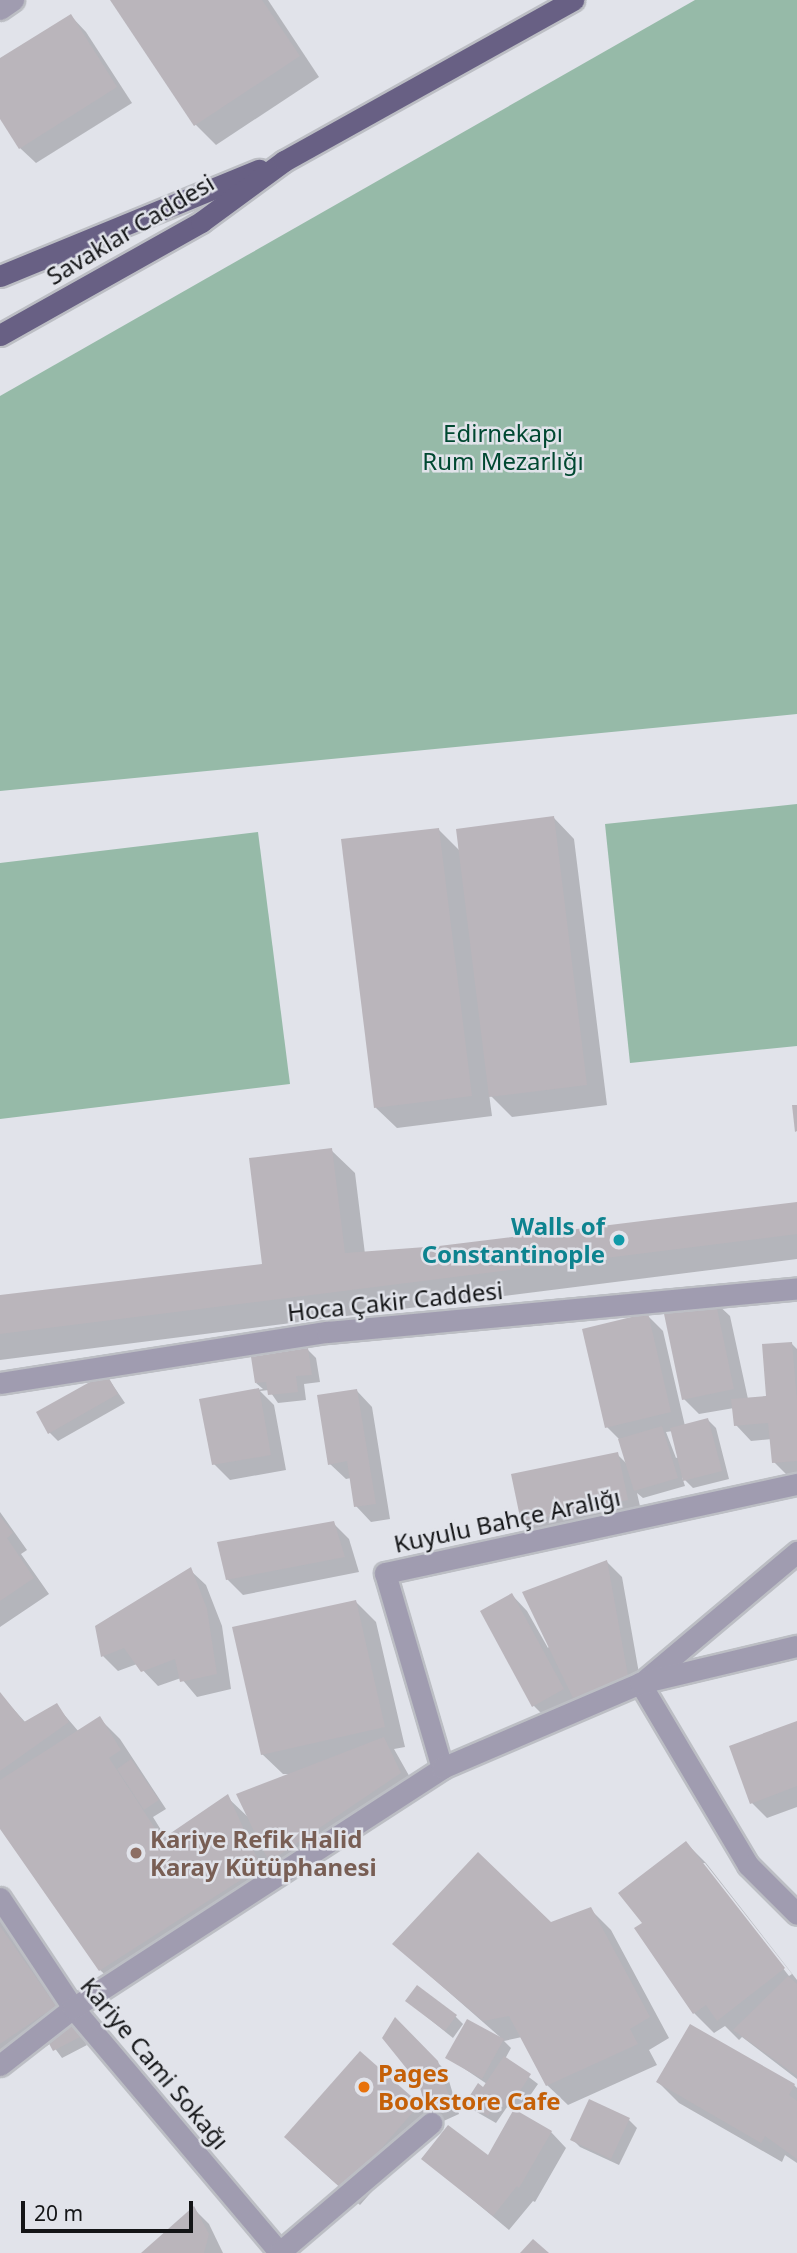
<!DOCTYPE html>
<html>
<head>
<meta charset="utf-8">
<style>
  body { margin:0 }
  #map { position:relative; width:797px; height:2253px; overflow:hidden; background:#e1e3ea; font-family:"Noto Sans",sans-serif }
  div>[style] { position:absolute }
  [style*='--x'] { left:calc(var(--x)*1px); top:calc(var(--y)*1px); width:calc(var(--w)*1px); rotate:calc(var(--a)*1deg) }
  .green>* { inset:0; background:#96baa8 }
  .shadow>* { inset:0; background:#0003 }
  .building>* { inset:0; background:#bab5bb }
  .roads { filter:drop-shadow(2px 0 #bcbec4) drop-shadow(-2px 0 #bcbec4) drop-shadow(0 2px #bcbec4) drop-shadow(0 -2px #bcbec4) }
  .minor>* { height:21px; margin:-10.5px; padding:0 10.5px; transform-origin:10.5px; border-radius:10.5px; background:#a09cb0 }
  .major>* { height:21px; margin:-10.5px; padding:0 10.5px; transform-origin:10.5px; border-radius:10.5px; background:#686084 }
  .dots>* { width:19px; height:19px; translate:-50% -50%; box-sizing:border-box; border:4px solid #e1e3ea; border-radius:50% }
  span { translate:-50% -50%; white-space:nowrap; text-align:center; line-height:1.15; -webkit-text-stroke:5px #e1e3ea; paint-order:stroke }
  .street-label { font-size:24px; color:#141517 }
  .park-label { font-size:24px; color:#004831 }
  .culture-label { font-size:24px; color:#0d838f; font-weight:700 }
  .right { translate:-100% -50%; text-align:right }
  .education-label { font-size:24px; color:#785e54; font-weight:700 }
  .left { translate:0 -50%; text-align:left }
  .food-label { font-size:24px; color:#c56008; font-weight:700 }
  .scale { position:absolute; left:21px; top:2201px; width:172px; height:32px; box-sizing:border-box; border:4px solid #141517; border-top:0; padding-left:9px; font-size:21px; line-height:24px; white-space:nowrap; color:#141517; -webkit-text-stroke:5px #e1e3ea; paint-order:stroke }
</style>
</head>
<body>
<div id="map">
  <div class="green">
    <i style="clip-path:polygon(695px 0,797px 0,797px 714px,0 791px,0 396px)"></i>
    <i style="clip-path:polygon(797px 804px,797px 1046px,630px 1063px,605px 824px)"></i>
    <i style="clip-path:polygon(258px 832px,290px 1084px,0 1119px,0 863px)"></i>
  </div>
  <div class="shadow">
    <i style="clip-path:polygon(112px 0,268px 0,319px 77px,216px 145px,195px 124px)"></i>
    <i style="clip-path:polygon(71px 16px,86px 32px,132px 103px,36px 163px,20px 148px,0 116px,0 60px)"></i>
    <i style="clip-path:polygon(554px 818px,574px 839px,607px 1105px,512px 1117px,489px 1094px,492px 1116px,397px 1128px,376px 1108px,439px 830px,461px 852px)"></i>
    <i style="clip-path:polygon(331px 1150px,355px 1173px,365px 1254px,439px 1248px,797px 1204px,797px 1259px,0 1360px,0 1296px,264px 1265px)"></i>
    <i style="clip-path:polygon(714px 1301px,730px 1316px,748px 1399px,768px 1397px,791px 1343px,797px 1349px,797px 1477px,789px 1477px,774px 1462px,772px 1439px,751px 1441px,736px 1425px,734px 1408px,699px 1414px,684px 1399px)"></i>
    <i style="clip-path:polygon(evenodd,647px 1315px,663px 1331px,685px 1426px,708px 1420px,716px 1428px,729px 1479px,693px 1488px,682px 1477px,685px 1486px,643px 1498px,637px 1493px,642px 1515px,538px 1536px,523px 1521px,617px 1454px,627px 1464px,620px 1440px,607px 1427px,647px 1315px,673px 1431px,679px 1457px,676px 1458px,666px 1432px,673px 1431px)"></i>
    <i style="clip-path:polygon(308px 1350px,316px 1358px,320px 1382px,304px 1384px,306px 1400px,278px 1403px,269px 1390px,260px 1391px,274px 1405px,286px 1470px,230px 1480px,214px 1464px,201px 1400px,263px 1389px,256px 1383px)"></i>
    <i style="clip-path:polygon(106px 1375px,125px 1403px,58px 1441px,49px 1432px)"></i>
    <i style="clip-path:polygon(357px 1391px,372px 1407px,390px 1519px,371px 1522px,356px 1506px,351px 1478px,346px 1479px,330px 1464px)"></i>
    <i style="clip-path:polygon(0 1512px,27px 1550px,21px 1554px,49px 1594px,0 1627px)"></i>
    <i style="clip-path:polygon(333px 1523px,349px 1539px,359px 1572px,243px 1595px,227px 1579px)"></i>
    <i style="clip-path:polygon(607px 1562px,622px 1577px,643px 1696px,549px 1721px,534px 1706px,512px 1595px,527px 1611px,548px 1648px)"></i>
    <i style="clip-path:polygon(190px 1570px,206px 1585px,222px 1626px,231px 1689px,197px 1697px,181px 1678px,158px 1686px,137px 1664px,118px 1671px,103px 1656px)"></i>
    <i style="clip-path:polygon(356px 1602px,376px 1622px,405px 1747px,394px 1749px,416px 1788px,286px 1876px,267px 1858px,280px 1887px,121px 1990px,100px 1970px,0 1825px,0 1694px,26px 1723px,56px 1705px,79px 1732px,100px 1719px,120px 1739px,166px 1809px,153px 1817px,166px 1838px,227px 1797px,249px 1818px,292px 1774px,283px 1774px,262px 1754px)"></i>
    <i style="clip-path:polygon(797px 1723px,797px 1807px,767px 1818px,752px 1803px)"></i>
    <i style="clip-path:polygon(evenodd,686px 1843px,706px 1863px,797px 1980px,797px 2079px,742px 2037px,739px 2040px,725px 2026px,714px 2033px,694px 2013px,645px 1923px,686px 1843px,701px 1863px,705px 1863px,792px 1974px,789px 1976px,701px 1863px)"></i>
    <i style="clip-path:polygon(590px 1909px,611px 1930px,669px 2038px,649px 2050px,657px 2065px,568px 2105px,547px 2085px,522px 2037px,504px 2041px,511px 2048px,505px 2059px,538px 2084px,518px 2113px,551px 2132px,566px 2148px,535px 2202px,533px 2201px,509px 2230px,424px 2159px,488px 2158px,514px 2112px,507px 2107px,496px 2123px,475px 2111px,467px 2103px,487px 2084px,447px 2057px,500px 2037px,394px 1944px,551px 1924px)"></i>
    <i style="clip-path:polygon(0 1919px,87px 2045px,62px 2058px,51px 2043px,0 2078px)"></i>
    <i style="clip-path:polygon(407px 2001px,455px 2016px,463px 2024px,453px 2038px)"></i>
    <i style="clip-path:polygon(395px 2020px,446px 2071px,459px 2114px,437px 2124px,434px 2121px,360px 2205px,302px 2153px,419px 2105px,429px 2115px,421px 2083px)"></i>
    <i style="clip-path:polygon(658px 2082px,794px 2085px,797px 2088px,797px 2163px,785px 2155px,782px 2162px,679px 2103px)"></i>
    <i style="clip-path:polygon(629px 2120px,637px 2128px,619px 2165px,580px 2147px,572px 2139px)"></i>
    <i style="clip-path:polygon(194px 2209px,209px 2224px,223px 2253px,144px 2253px)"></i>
  </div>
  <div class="building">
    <i style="clip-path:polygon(110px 0,262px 0,300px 56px,194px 126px)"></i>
    <i style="clip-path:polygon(71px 14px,117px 87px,19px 149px,0 119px,0 58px)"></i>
    <i style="clip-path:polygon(554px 816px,587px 1085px,489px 1097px,456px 829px)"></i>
    <i style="clip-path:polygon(439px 828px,472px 1096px,374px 1108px,341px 839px)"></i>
    <i style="clip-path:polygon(792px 1105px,797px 1105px,797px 1131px,795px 1132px)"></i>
    <i style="clip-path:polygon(332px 1148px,345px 1253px,439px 1246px,797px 1202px,797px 1234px,0 1334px,0 1295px,262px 1264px,249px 1158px)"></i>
    <i style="clip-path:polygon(715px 1299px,734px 1389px,682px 1400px,663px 1309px)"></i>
    <i style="clip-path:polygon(648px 1313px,671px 1412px,605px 1428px,582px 1329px)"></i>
    <i style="clip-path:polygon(792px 1342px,797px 1401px,797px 1461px,772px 1463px,768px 1423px,734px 1426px,731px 1399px,766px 1396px,762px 1344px)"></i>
    <i style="clip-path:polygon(308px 1348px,312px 1375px,296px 1376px,298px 1392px,268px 1395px,266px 1382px,255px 1383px,251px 1357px)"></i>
    <i style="clip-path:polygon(106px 1373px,118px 1394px,48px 1434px,36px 1412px)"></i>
    <i style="clip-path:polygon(259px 1388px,271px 1455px,212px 1465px,199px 1399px)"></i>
    <i style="clip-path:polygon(357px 1389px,376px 1504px,354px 1507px,347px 1461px,328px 1465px,317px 1395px)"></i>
    <i style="clip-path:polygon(708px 1418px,722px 1471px,683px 1481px,670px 1428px)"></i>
    <i style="clip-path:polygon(662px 1426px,678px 1478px,634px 1491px,618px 1439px)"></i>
    <i style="clip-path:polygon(618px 1452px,628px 1500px,521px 1522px,511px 1474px)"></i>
    <i style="clip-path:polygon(0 1516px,13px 1533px,7px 1538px,34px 1578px,0 1601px)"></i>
    <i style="clip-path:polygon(334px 1521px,345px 1557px,226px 1580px,217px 1542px)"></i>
    <i style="clip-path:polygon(607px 1560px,629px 1681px,573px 1698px,522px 1592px)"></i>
    <i style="clip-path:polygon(191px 1567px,207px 1609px,217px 1674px,180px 1682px,175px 1659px,141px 1672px,124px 1648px,101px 1657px,95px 1626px)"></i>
    <i style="clip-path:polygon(512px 1593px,564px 1689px,532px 1707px,480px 1611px)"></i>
    <i style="clip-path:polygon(356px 1600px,385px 1727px,261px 1755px,232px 1627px)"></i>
    <i style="clip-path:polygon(0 1692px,24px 1722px,57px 1703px,69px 1722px,0 1771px)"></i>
    <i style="clip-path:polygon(100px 1716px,121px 1750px,109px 1758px,162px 1839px,228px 1794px,261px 1867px,99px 1971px,0 1829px,0 1780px)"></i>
    <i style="clip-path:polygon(797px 1721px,797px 1786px,750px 1804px,729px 1746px)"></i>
    <i style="clip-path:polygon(384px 1737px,401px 1773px,269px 1862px,236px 1794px)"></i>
    <i style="clip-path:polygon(131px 1759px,159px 1800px,144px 1810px,117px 1769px)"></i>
    <i style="clip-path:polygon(686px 1841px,785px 1968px,717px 2021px,706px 2005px,693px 2014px,634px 1928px,642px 1923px,618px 1893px)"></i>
    <i style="clip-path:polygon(478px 1852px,551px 1922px,591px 1907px,650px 2017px,630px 2029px,638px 2044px,546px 2086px,509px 2016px,483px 2021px,392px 1944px)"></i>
    <i style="clip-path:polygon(0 1926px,56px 2006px,0 2044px)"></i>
    <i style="clip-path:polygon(788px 1976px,797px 1984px,797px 2076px,733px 2030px)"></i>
    <i style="clip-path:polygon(417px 1985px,457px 2015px,445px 2031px,405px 2001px)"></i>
    <i style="clip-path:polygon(395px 2017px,438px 2061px,452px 2106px,428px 2117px,419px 2084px,382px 2038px)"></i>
    <i style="clip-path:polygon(467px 2019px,504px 2039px,482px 2079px,445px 2058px)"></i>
    <i style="clip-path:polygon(72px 2021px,80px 2037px,53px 2051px,45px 2036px)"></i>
    <i style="clip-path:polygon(690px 2024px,795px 2084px,789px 2095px,797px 2101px,797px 2159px,765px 2136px,761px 2143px,656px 2082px)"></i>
    <i style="clip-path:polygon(360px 2051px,420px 2104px,344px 2191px,284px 2137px)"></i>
    <i style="clip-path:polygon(504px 2056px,531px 2074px,509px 2108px,498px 2100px,488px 2116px,465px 2103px,478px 2083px,483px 2087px)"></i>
    <i style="clip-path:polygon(589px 2099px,630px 2118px,611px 2159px,570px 2140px)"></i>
    <i style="clip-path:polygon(514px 2109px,552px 2131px,519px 2188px,517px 2186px,493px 2216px,421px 2159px,448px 2125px,488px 2155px)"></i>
    <i style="clip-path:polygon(194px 2206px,209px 2234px,204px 2253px,141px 2253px)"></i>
    <i style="clip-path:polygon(533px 2239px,549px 2253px,520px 2253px)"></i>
  </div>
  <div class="roads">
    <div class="minor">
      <i style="--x:0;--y:9;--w:16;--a:-35"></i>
      <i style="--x:0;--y:1383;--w:331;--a:-8.9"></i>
      <i style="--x:327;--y:1332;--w:472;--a:-5.3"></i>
      <i style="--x:645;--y:1680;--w:199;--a:-40.1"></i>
      <i style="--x:640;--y:1683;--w:212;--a:59.3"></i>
      <i style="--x:748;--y:1865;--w:69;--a:45"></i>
      <i style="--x:442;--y:1768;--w:203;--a:-106.3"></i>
      <i style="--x:385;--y:1573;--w:422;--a:-12.2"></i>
      <i style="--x:0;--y:1898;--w:132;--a:56.4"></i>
      <i style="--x:73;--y:2008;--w:321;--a:49.8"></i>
      <i style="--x:0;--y:2065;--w:93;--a:-38"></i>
      <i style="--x:73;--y:2008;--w:440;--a:-33"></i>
      <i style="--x:442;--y:1768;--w:215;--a:-23.2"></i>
      <i style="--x:640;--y:1683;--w:161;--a:-13.3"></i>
      <i style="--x:280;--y:2252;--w:199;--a:-40.5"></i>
    </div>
    <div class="major">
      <i style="--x:0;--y:276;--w:280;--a:-22.3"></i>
      <i style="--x:0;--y:335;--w:231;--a:-29.3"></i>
      <i style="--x:201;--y:222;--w:103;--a:-36.3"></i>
      <i style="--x:284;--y:161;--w:331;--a:-29.1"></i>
    </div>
  </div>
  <div class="dots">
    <i style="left:619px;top:1240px;background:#0f9aa8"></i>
    <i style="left:136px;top:1853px;background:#8d6e63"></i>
    <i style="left:364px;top:2087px;background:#e8710a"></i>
  </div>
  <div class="street-label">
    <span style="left:130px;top:229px;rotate:-31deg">Savaklar Caddesi</span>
    <span style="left:395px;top:1301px;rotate:-6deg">Hoca Çakir Caddesi</span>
    <span style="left:507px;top:1520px;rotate:-12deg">Kuyulu Bahçe Aralığı</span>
    <span style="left:155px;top:2063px;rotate:50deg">Kariye Cami Sokağı</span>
  </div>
  <div class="park-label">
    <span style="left:503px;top:447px">Edirnekapı<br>Rum Mezarlığı</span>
  </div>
  <div class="culture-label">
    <span class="right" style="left:605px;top:1240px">Walls of<br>Constantinople</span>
  </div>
  <div class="education-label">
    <span class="left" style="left:150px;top:1853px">Kariye Refik Halid<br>Karay Kütüphanesi</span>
  </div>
  <div class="food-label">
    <span class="left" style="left:378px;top:2087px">Pages<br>Bookstore Cafe</span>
  </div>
  <div class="scale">20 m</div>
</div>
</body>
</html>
